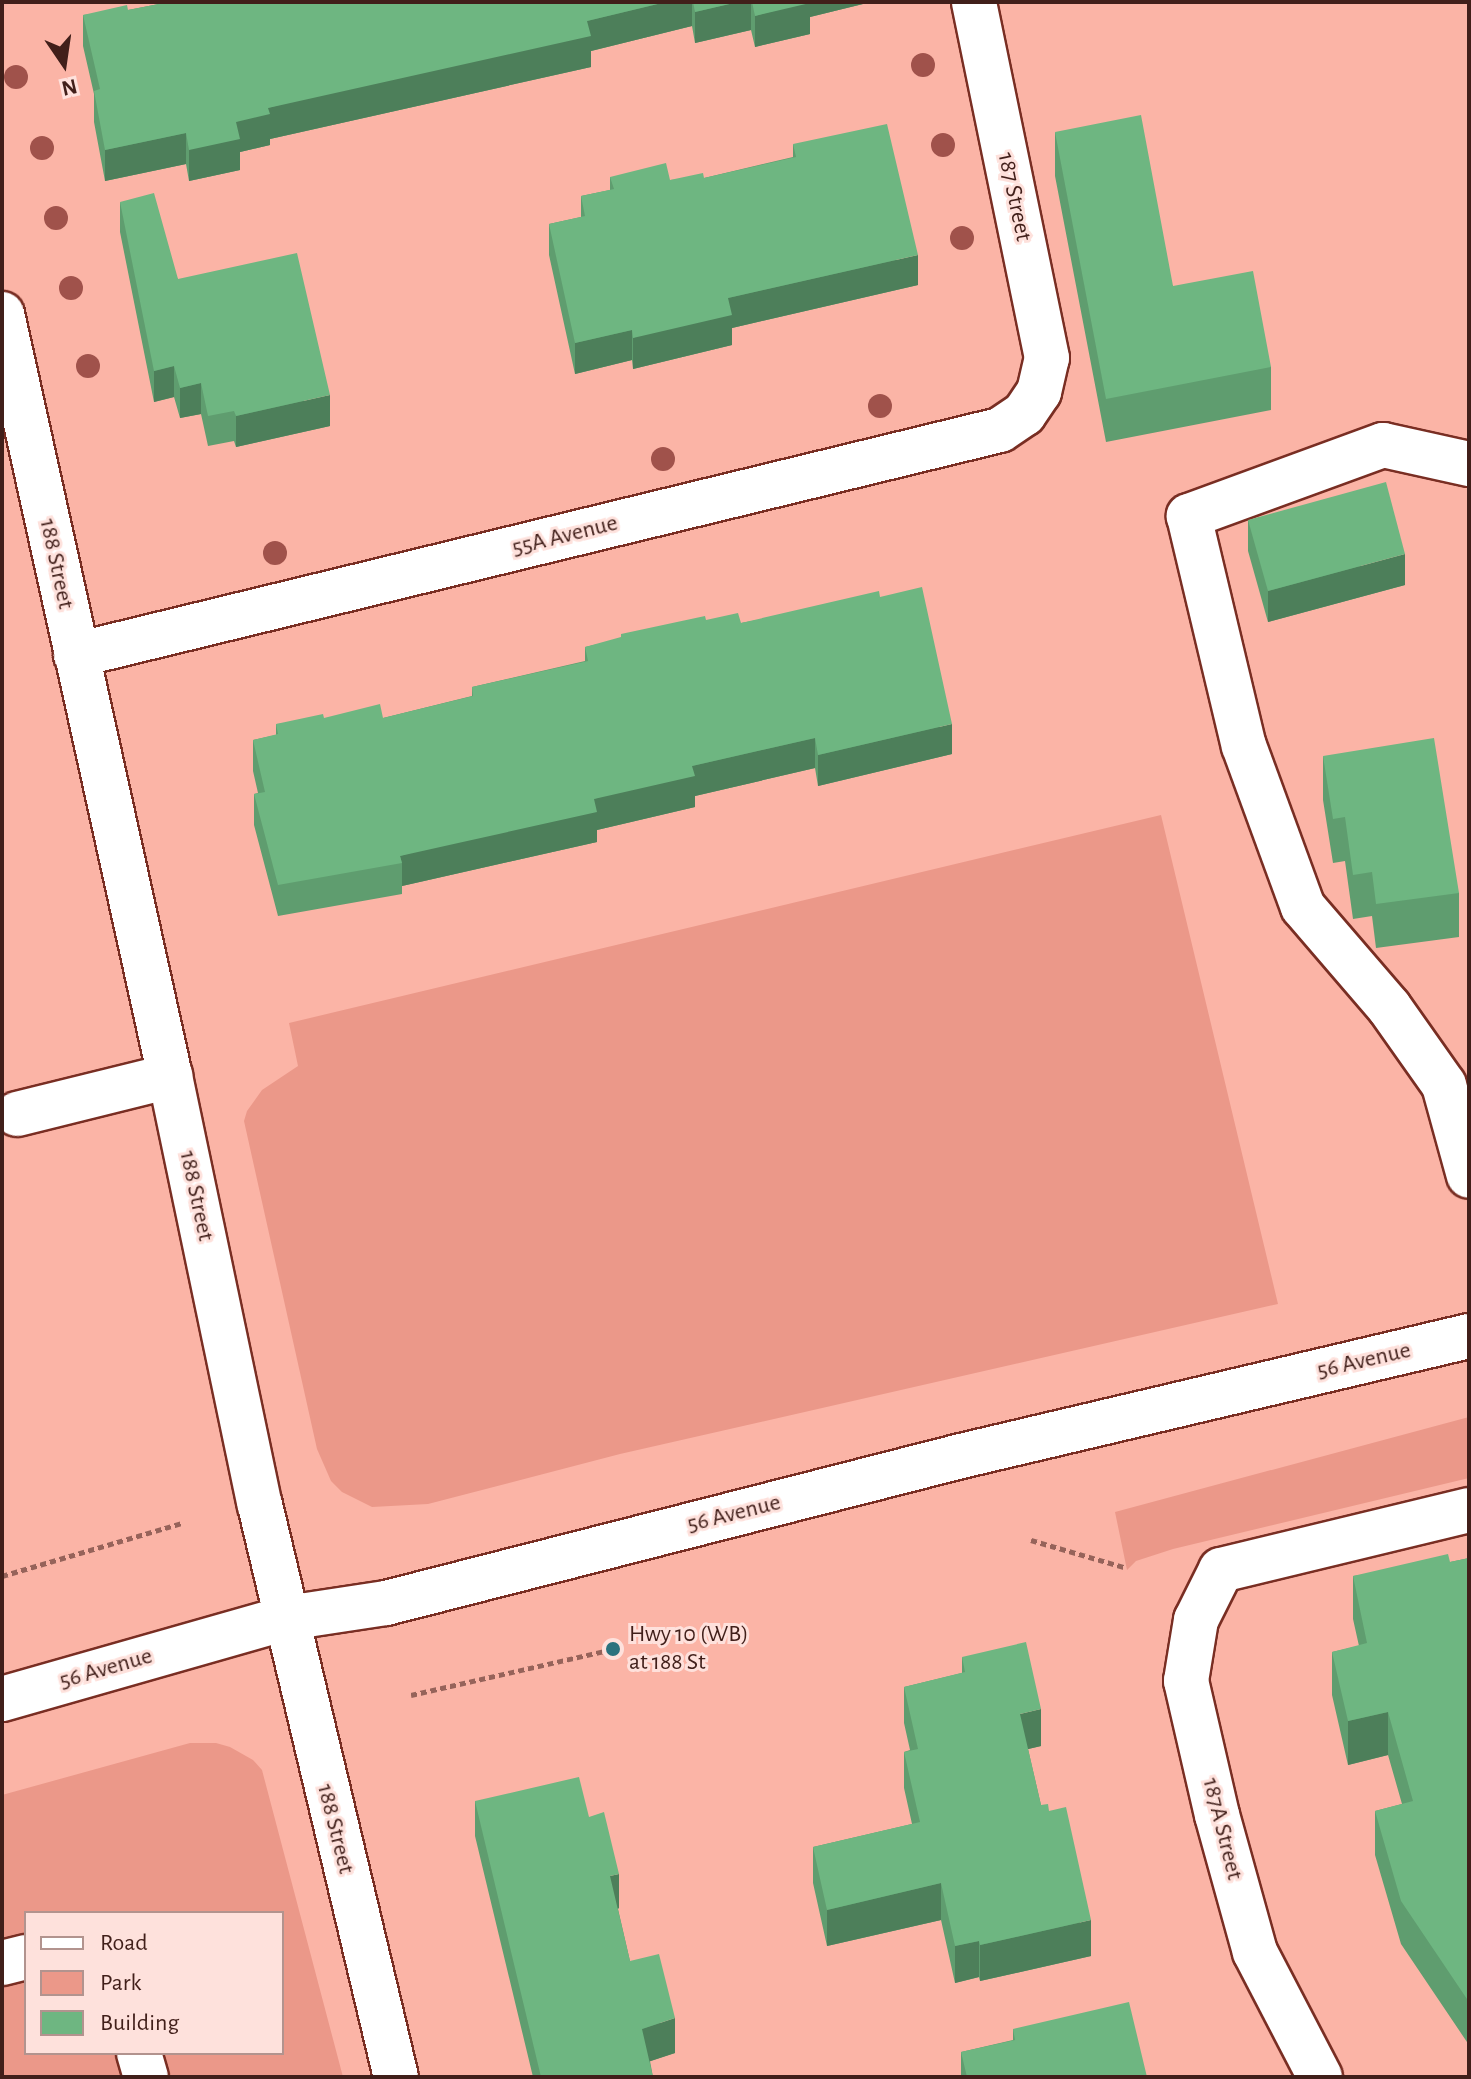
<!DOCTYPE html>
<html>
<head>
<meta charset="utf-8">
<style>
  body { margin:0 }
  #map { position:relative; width:1471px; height:2079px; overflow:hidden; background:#fbb4a6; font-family:"Alegreya Sans",sans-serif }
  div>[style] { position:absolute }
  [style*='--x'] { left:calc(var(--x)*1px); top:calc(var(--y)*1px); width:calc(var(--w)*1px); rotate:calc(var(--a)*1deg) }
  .green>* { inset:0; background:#eb9889 }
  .path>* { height:5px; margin-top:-2.5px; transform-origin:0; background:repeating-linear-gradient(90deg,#96635a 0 6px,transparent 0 10px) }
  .roads { filter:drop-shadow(2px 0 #792e23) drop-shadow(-2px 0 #792e23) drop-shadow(0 2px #792e23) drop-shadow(0 -2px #792e23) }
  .minor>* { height:44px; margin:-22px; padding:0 22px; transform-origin:22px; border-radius:22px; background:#fff }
  .highway>* { height:44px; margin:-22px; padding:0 22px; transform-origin:22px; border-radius:22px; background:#fff }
  .trees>* { width:24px; height:24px; margin:-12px; border-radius:50%; background:#a0524b }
  .wall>* { inset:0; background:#5f9d6f }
  .shaded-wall>* { inset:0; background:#4d7f5a }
  .building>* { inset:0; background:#6eb681 }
  .dots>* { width:22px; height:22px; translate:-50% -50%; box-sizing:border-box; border:4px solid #fee1dc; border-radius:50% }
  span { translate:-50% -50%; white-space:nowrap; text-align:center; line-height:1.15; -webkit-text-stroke:6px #fee1dc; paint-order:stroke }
  .street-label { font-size:24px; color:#411f1a }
  .poi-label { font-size:24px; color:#411f1a }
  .left { translate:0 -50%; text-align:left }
  .frame { position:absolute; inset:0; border:4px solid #411f1a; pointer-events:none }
  .legend { position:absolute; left:24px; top:1911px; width:260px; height:144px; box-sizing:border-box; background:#fee1dc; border:2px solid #b2938e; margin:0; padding:10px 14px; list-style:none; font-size:24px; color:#411f1a }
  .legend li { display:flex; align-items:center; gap:16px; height:40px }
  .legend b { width:40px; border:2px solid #b2938e }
  .north { position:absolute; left:24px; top:24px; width:80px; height:80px; -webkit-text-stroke:6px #fee1dc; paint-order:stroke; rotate:167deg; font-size:22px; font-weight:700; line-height:32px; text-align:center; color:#411f1a }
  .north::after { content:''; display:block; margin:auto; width:28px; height:36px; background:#411f1a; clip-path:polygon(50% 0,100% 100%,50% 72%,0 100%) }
</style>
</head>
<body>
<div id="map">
  <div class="green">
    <i style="clip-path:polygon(1161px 815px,1278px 1304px,620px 1454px,428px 1504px,372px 1507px,342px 1492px,331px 1481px,317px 1449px,244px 1121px,247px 1111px,262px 1090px,298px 1066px,289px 1023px)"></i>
    <i style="clip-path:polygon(1469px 1417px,1469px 1478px,1173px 1549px,1136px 1561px,1127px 1570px,1115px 1512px)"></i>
    <i style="clip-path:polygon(evenodd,190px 1743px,216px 1743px,230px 1747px,253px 1760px,262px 1770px,343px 2077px,2px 2077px,2px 1795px,190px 1743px,26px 1913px,282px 1913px,282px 2053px,26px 2053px,26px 1913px)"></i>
  </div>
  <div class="path">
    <i style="--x:1031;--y:1540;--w:97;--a:16.2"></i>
    <i style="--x:2;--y:1576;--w:188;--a:-16.4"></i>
    <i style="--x:411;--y:1695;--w:207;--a:-12.8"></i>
  </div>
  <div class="roads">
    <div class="minor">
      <i style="--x:2;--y:314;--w:780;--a:77.57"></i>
      <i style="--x:170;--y:1076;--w:438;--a:78.2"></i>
      <i style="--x:260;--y:1505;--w:588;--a:76.63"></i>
      <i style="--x:1469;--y:464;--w:88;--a:-167.5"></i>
      <i style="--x:1383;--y:445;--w:207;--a:159.9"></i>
      <i style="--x:1189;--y:516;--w:236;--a:76.6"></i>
      <i style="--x:1244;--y:746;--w:171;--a:69.9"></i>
      <i style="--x:1303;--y:907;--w:132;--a:49.3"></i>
      <i style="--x:1389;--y:1007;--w:95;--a:54.8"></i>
      <i style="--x:1444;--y:1085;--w:94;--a:74.6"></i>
      <i style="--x:76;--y:655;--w:951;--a:-13.69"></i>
      <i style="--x:1000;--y:430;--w:29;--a:-34"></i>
      <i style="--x:1024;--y:414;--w:27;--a:-56"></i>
      <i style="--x:1039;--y:392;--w:35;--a:-77"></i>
      <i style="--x:1047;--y:358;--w:363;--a:-101.6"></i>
      <i style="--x:17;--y:1114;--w:158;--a:-13.9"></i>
      <i style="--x:2;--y:1963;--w:25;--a:-14"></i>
      <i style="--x:139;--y:2053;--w:25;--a:74"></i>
      <i style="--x:1320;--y:2077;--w:141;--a:-117.5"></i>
      <i style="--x:1255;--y:1952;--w:142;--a:-105.5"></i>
      <i style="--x:1217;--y:1815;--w:138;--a:-103"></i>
      <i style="--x:1186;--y:1681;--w:62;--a:-80.7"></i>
      <i style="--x:1196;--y:1620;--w:56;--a:-63.4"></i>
      <i style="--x:1221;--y:1570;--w:255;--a:-13.6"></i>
    </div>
    <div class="highway">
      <i style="--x:2;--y:1699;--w:296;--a:-15.9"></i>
      <i style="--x:287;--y:1618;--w:100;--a:-8.6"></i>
      <i style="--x:386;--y:1603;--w:593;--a:-14.34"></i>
      <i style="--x:961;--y:1456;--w:522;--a:-13.29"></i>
    </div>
  </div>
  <div class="trees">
    <i style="left:923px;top:65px"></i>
    <i style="left:16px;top:77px"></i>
    <i style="left:943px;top:145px"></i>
    <i style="left:42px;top:148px"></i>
    <i style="left:56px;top:218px"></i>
    <i style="left:962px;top:238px"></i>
    <i style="left:71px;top:288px"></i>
    <i style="left:88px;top:366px"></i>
    <i style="left:880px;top:406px"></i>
    <i style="left:663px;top:459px"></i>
    <i style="left:275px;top:553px"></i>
  </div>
  <div class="wall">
    <i style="clip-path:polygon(169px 2px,863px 2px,863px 4px,810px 17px,810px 34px,755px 47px,751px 30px,695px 43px,692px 26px,591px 51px,591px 67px,270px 139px,270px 145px,240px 152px,240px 170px,189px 181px,186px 164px,105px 181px,94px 122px,94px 94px,83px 46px,83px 15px,128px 10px)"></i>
    <i style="clip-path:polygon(1055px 132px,1173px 286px,1271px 367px,1271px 410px,1106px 442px,1055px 176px)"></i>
    <i style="clip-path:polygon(793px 144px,918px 285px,732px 328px,732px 345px,633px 369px,632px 360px,575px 374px,549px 255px,549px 224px,581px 217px,581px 196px,610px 190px,610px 177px,670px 180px,704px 178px,793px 157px)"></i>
    <i style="clip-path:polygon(120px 202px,178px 279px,330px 426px,236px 447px,234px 441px,208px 446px,201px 414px,180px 418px,174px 397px,154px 402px,120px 232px)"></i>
    <i style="clip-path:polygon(1248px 520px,1405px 585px,1268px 622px,1248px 551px)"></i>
    <i style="clip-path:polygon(880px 597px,952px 754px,818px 786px,815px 768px,695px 796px,695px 807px,597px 830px,597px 842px,402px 886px,402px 894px,278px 916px,254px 825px,254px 794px,258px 793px,253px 771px,253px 740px,276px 735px,276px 724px,383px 718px,472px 696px,472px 687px,585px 661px,585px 647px,706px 620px,741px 623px)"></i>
    <i style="clip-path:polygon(1323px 756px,1459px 893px,1459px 937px,1376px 948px,1372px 916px,1353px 919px,1345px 861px,1333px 863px,1323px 800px)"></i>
    <i style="clip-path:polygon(1469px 1558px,1469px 2045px,1401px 1944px,1375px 1855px,1375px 1811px,1402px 1804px,1388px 1755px,1348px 1765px,1332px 1695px,1332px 1652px,1359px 1646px,1353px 1619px,1353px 1576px,1450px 1562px)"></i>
    <i style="clip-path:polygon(962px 1657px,1041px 1746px,1028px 1749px,1041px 1805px,1091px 1956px,980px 1981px,979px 1977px,955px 1983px,941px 1920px,827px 1946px,813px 1883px,813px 1847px,912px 1824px,904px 1788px,904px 1752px,910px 1750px,904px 1723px,904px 1687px,962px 1673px)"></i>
    <i style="clip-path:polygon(475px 1801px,589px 1817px,619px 1908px,618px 1909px,630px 1961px,675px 2053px,650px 2061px,653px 2077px,533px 2077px,475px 1836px)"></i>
    <i style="clip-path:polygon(1013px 2029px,1147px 2077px,961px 2077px,961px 2052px,1013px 2040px)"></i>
  </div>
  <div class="shaded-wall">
    <i style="clip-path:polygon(666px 2px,692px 2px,692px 26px,591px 51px,591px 67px,270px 139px,270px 145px,240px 152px,240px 170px,189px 181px,189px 150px,236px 122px,268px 108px,587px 21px)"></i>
    <i style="clip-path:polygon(738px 2px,751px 2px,751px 30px,695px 43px,695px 12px)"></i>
    <i style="clip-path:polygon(806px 2px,863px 2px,863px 4px,810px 17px,810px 34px,755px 47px,755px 16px)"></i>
    <i style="clip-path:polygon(186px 133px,186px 164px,105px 181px,105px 150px)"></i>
    <i style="clip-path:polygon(918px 255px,918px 285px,732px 328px,732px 345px,633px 369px,633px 338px,728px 298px)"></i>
    <i style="clip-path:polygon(632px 330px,632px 360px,575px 374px,575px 343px)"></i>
    <i style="clip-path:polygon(174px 366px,174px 397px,154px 402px,154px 371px)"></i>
    <i style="clip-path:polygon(201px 383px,201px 414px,180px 418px,180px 388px)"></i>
    <i style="clip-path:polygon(330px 395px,330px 426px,236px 447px,236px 416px)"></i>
    <i style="clip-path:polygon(1405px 554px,1405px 585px,1268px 622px,1268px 591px)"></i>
    <i style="clip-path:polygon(952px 724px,952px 754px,818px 786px,818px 755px)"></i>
    <i style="clip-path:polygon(815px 738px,815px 768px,695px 796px,695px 807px,597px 830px,597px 842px,402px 886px,402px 863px,400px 856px,594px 799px,692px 766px)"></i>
    <i style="clip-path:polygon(1041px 1709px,1041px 1746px,1020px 1751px,1020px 1714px)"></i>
    <i style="clip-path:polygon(1388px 1712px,1388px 1755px,1348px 1765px,1348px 1721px)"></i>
    <i style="clip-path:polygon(619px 1874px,619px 1908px,610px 1910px,610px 1876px)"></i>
    <i style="clip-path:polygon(941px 1883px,941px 1920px,827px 1946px,827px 1910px)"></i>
    <i style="clip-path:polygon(1091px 1920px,1091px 1956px,980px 1981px,980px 1945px)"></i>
    <i style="clip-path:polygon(979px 1941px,979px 1977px,955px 1983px,955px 1946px)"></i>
    <i style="clip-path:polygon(675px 2018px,675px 2053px,642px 2064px,642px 2029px)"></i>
  </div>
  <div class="building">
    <i style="clip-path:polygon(169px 2px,666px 2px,587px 21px,591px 36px,268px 108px,270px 114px,236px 122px,240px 139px,189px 150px,186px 133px,105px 150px,94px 91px,100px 89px,83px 15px,127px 5px,128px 10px)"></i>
    <i style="clip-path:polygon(693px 2px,738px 2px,695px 12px)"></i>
    <i style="clip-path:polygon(752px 2px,809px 2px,810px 3px,755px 16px)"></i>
    <i style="clip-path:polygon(1141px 115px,1173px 286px,1253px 271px,1271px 367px,1106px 399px,1055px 132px)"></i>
    <i style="clip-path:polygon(887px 124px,918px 255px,728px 298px,732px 315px,633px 338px,632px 330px,575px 343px,549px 224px,585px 216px,581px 196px,614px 189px,610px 177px,666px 163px,670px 180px,703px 173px,704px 178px,796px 157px,793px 144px)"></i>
    <i style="clip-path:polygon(154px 193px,178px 279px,297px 253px,330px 395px,236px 416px,234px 411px,208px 416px,201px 383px,180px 388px,174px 366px,154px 371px,120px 202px)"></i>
    <i style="clip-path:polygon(1386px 482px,1405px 554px,1268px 591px,1248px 520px)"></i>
    <i style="clip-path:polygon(922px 587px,952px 724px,818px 755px,815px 738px,692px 766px,695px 776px,594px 799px,597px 812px,400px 856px,402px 863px,278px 885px,254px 794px,265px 792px,253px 740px,278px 734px,276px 724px,323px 714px,324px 718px,380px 704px,383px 718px,473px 696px,472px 687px,588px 661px,585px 647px,621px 637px,621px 634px,705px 616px,706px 620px,738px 613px,741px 623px,879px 591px,880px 597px)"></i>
    <i style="clip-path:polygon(1434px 738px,1459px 893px,1376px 904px,1372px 872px,1353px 875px,1345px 817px,1333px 819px,1323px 756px)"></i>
    <i style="clip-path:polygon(1448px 1554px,1450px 1562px,1469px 1558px,1469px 2002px,1401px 1901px,1375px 1811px,1413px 1801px,1388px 1712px,1348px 1721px,1332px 1652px,1367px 1643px,1353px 1576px)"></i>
    <i style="clip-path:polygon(1026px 1642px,1041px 1709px,1020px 1714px,1041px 1805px,1048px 1804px,1049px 1811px,1066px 1807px,1091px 1920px,980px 1945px,979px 1941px,955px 1946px,941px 1883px,827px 1910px,813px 1847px,920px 1822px,904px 1752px,918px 1749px,904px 1687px,965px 1672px,962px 1657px)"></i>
    <i style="clip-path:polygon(579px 1777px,589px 1817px,604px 1812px,619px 1874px,610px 1876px,630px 1961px,659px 1954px,675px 2018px,642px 2029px,653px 2077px,541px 2077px,475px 1801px)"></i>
    <i style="clip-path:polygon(1129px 2002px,1147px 2077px,967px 2077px,961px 2052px,1015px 2040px,1013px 2029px)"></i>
  </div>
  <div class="dots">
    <i style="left:613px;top:1649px;background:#2b727e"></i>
  </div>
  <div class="street-label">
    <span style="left:1014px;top:197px;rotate:78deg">187 Street</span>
    <span style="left:565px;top:536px;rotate:-14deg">55A Avenue</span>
    <span style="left:56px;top:564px;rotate:78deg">188 Street</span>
    <span style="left:196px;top:1196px;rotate:78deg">188 Street</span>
    <span style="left:1364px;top:1361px;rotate:-13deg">56 Avenue</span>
    <span style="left:734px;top:1514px;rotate:-14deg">56 Avenue</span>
    <span style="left:106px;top:1669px;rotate:-16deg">56 Avenue</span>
    <span style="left:335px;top:1829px;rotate:76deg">188 Street</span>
    <span style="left:1222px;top:1829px;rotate:76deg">187A Street</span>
  </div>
  <div class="poi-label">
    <span class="left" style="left:629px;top:1649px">Hwy 10 (WB)<br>at 188 St</span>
  </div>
  <div class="frame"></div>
  <ul class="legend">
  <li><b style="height:10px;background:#fff"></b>Road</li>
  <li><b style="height:22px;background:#eb9889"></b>Park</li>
  <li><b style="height:22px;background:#6eb681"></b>Building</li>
  </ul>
  <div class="north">N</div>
</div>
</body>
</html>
